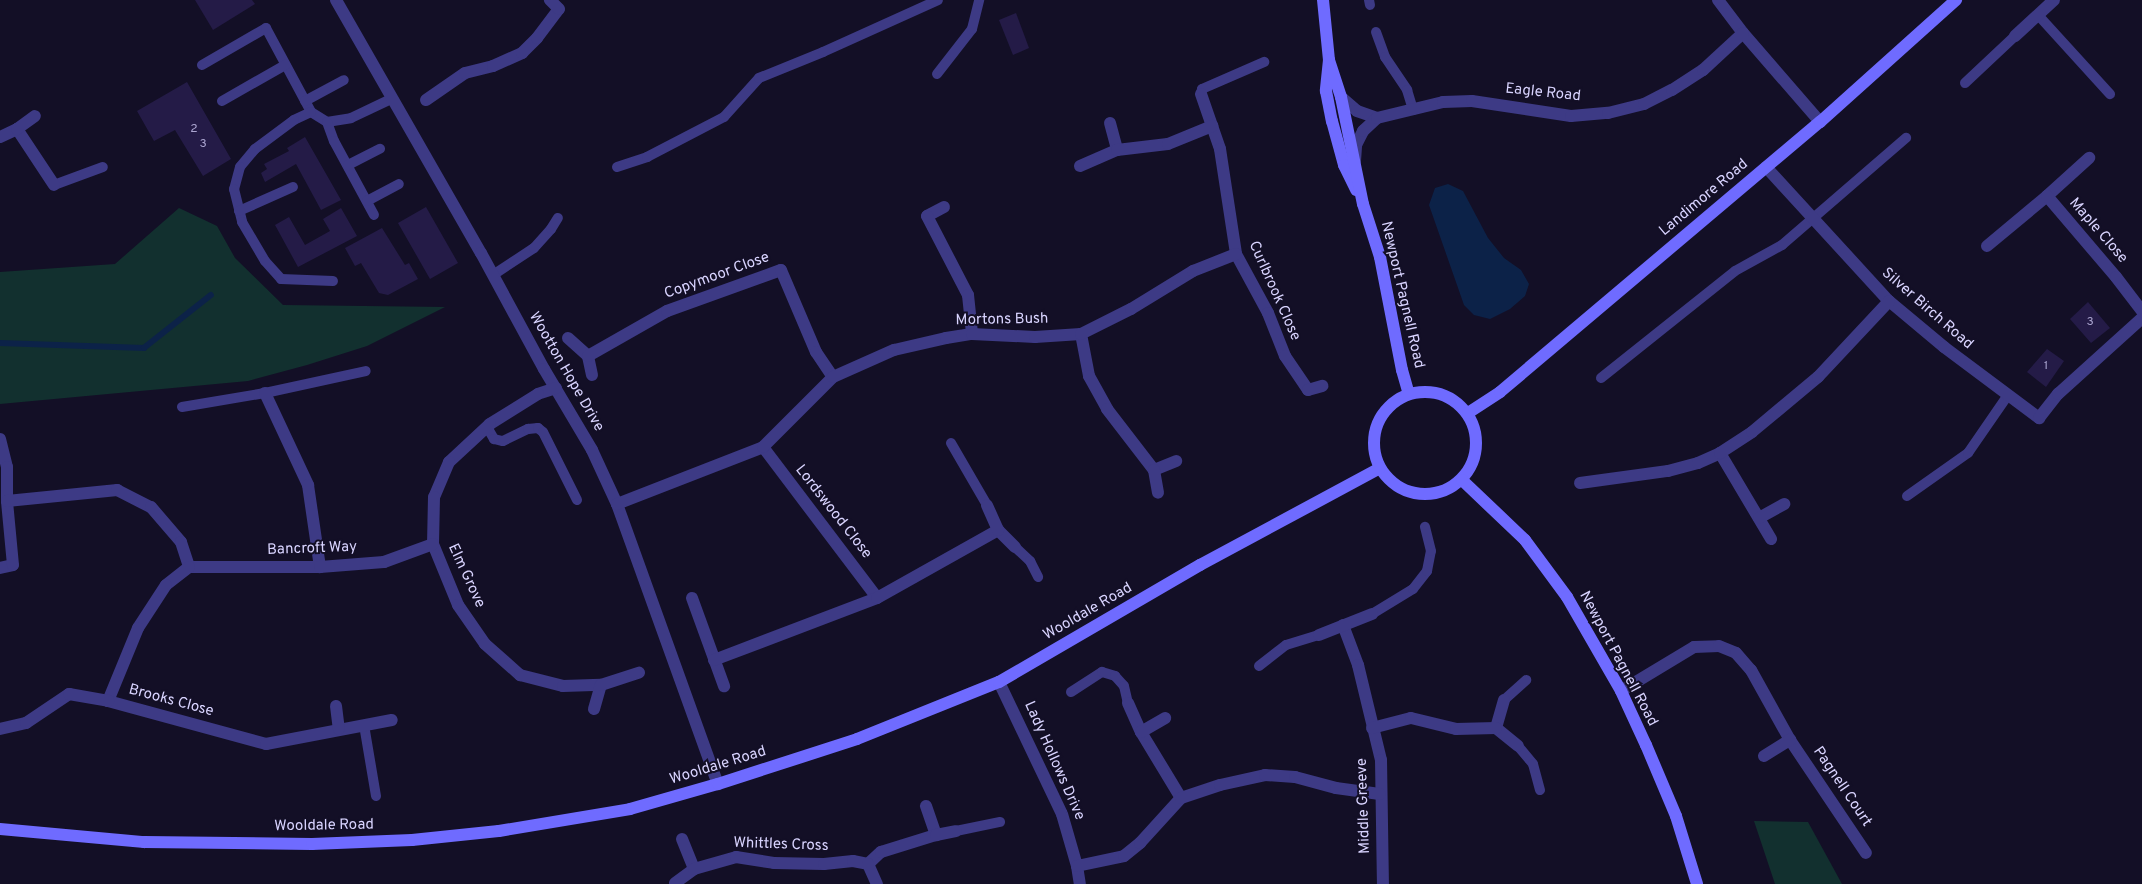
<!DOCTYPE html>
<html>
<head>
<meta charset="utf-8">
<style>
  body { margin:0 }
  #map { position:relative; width:2142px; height:884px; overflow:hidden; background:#130f26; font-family:Overpass,sans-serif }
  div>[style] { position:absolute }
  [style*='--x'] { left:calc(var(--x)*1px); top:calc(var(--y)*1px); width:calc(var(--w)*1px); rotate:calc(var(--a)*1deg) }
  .green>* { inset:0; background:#12302f }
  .water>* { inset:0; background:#0c2248 }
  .stream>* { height:5.5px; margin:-2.75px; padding:0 2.75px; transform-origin:2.75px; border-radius:2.75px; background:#0c2248 }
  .building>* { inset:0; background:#241b47 }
  .lane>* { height:10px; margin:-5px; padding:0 5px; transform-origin:5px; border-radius:5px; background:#3d3a85 }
  .street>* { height:12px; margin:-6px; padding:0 6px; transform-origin:6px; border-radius:6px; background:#3d3a85 }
  .secondary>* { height:12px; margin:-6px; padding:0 6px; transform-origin:6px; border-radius:6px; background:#6f6bff }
  .secondary>.ring { margin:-6px; padding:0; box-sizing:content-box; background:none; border:12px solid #6f6bff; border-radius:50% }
  span { translate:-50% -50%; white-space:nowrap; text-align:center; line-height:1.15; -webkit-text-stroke:4px #130f26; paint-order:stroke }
  .number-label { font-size:12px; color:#aca6d1 }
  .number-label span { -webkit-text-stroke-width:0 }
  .street-label { font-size:15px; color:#d9d4ff }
</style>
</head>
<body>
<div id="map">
  <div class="green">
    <i style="clip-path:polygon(179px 208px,217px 226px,235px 258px,283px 305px,445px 307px,367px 346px,307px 365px,248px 381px,0 404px,0 272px,115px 264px)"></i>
    <i style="clip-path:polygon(1754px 821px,1808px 822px,1842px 884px,1775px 884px)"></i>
  </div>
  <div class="water">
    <i style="clip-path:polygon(1448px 184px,1463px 191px,1488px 238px,1504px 258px,1521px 270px,1529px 284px,1525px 296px,1510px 309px,1490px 319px,1474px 315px,1464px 305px,1429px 205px,1435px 188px)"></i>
  </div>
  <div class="stream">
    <i style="--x:0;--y:343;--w:144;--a:2"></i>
    <i style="--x:144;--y:348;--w:85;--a:-38.3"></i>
  </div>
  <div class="building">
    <i style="clip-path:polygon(195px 0,252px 0,255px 4px,213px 30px)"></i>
    <i style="clip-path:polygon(1016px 13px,1029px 48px,1013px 55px,999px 20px)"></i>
    <i style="clip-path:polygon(187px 82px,231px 159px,203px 176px,175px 130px,154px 141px,137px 111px)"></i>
    <i style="clip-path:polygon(305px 137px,341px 200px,321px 210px,296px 164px,265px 182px,261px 173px,267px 169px,264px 164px,289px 151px,287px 148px)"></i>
    <i style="clip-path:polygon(426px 207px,458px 263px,430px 279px,398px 223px)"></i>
    <i style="clip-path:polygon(341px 208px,357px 236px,298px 267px,275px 225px,289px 217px,305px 245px,330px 231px,323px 219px)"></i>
    <i style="clip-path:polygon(382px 228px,405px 265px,409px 263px,418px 279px,388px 295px,379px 293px,361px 263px,355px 266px,345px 248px)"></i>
    <i style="clip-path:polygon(2088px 302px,2110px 328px,2091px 343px,2070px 319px)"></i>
    <i style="clip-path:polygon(2047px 349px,2064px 361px,2046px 387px,2027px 372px)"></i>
  </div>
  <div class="lane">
    <i style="--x:1369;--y:0;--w:5;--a:79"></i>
    <i style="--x:2038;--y:15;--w:107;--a:47.7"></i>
    <i style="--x:1376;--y:32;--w:27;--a:70"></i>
    <i style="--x:1385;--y:57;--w:40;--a:56"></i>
    <i style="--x:1407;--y:90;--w:21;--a:73"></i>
    <i style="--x:202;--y:65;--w:74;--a:-30"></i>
    <i style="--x:266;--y:28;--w:95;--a:61.8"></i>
    <i style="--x:311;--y:112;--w:19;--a:32"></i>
    <i style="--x:327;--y:122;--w:24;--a:-9"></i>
    <i style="--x:351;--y:118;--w:44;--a:-25.4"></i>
    <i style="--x:937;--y:74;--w:57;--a:-52.1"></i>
    <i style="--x:972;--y:29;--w:30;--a:-76"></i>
    <i style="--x:1965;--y:83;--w:69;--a:-43.2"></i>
    <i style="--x:1201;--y:94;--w:5;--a:-79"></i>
    <i style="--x:1202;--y:89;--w:68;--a:-23.5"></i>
    <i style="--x:222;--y:101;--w:73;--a:-29.7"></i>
    <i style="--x:305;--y:101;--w:44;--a:-28.3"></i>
    <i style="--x:311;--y:112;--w:19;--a:155"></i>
    <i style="--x:294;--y:120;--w:49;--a:143.4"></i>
    <i style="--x:255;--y:149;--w:23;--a:130"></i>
    <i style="--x:240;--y:167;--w:23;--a:105"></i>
    <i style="--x:234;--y:189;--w:34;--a:76"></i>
    <i style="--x:242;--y:222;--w:45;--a:59.5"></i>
    <i style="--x:265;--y:261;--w:24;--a:48"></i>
    <i style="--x:281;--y:279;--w:52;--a:2.2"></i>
    <i style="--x:327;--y:122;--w:20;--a:70"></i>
    <i style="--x:334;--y:141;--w:84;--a:61.6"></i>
    <i style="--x:348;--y:165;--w:36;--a:-27"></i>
    <i style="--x:617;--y:167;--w:32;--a:-18"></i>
    <i style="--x:647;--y:157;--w:87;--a:-27.5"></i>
    <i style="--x:724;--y:117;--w:52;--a:-48.1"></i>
    <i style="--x:759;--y:78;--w:69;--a:-22.1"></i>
    <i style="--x:823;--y:52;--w:126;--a:-24.3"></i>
    <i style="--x:54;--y:185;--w:52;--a:-20.2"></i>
    <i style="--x:367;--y:201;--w:36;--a:-28"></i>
    <i style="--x:239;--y:211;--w:59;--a:-24"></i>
    <i style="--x:493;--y:275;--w:49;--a:-33.4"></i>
    <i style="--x:534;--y:248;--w:25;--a:-48"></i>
    <i style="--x:551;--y:229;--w:13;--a:-58"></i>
    <i style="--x:1601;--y:378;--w:171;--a:-38.6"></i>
    <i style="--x:1735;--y:271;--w:54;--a:-29"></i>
    <i style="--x:1782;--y:245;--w:164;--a:-40.8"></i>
    <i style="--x:182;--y:407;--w:84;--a:-9.6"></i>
    <i style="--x:265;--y:393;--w:103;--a:-12.3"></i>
    <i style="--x:487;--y:427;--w:14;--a:60"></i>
    <i style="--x:494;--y:439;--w:9;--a:13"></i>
    <i style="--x:503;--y:441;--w:28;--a:-26"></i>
    <i style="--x:528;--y:429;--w:10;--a:-6"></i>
    <i style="--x:538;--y:428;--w:6;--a:39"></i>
    <i style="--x:543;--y:432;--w:76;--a:63.4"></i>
    <i style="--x:951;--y:443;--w:72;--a:59.9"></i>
    <i style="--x:1907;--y:496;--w:75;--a:-35.2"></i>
    <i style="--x:1968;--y:453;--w:70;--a:-55.4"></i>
    <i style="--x:1015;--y:547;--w:21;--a:43"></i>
    <i style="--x:1030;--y:561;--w:18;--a:63"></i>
    <i style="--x:1372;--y:614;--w:48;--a:-31.4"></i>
    <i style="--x:1413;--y:589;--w:23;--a:-52"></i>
    <i style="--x:1427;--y:571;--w:20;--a:-79"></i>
    <i style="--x:1431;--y:551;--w:25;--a:-104"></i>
    <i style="--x:1259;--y:666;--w:34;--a:-38"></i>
    <i style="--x:1286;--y:645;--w:34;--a:-17"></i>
    <i style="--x:1071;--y:692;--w:37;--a:-33"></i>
    <i style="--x:1102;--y:672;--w:14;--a:17"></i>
    <i style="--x:1115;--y:676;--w:13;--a:48"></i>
    <i style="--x:1124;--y:686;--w:17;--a:77"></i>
    <i style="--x:1504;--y:700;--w:30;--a:-42"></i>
    <i style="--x:364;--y:725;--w:72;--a:80.4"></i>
    <i style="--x:1518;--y:746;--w:23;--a:50"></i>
    <i style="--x:1533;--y:764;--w:27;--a:75"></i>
    <i style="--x:956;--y:831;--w:45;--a:-11.6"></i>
  </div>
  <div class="street">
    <i style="--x:336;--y:0;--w:292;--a:60.2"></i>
    <i style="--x:481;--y:253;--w:132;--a:61.5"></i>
    <i style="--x:544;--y:369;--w:94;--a:59.3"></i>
    <i style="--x:592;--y:450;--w:60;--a:65.2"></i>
    <i style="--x:617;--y:504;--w:298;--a:70.2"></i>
    <i style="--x:1718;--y:0;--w:41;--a:52.9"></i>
    <i style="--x:1743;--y:33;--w:118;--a:49.1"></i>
    <i style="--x:2015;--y:36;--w:53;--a:-42.7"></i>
    <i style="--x:1201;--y:94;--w:58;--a:70.9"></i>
    <i style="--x:1220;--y:149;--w:106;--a:81.3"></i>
    <i style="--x:1236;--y:254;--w:67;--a:61.5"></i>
    <i style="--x:1268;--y:313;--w:46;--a:68.4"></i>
    <i style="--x:1285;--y:356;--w:41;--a:55.9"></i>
    <i style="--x:1308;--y:390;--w:15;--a:-16"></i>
    <i style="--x:1341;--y:97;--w:21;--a:41"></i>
    <i style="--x:1357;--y:111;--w:21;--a:19"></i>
    <i style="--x:426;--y:100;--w:47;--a:-34.7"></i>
    <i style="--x:465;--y:73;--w:29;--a:-14"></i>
    <i style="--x:493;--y:66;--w:32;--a:-24"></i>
    <i style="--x:522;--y:53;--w:21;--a:-45"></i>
    <i style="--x:537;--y:38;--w:36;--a:-53"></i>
    <i style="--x:559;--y:9;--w:13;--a:-135"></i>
    <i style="--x:1110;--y:123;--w:28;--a:75"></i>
    <i style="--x:17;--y:129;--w:67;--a:56.5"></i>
    <i style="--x:0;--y:137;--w:19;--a:-25"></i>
    <i style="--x:17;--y:129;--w:22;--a:-36"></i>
    <i style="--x:1355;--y:161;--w:16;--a:-86"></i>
    <i style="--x:1356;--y:145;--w:16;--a:-63"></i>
    <i style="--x:1363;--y:131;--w:19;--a:-43"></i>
    <i style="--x:1377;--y:118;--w:68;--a:-13.6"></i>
    <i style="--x:1443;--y:102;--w:29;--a:-2"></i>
    <i style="--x:1472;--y:101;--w:100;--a:8.6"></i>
    <i style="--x:1571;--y:116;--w:37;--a:-5"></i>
    <i style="--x:1608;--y:113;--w:37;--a:-14"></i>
    <i style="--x:1644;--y:104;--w:31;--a:-27"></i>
    <i style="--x:1672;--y:90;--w:37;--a:-33"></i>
    <i style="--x:1703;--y:70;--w:54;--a:-42.8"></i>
    <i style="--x:1080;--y:166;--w:40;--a:-23.4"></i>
    <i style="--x:1117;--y:150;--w:51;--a:-6.7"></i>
    <i style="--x:1168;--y:144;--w:48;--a:-22.2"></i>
    <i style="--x:1766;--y:167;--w:182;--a:47.5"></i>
    <i style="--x:1889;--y:301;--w:72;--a:39.9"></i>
    <i style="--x:1944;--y:347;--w:119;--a:36.8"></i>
    <i style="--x:2039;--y:418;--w:31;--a:-52"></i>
    <i style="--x:2058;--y:394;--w:113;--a:-42.1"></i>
    <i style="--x:2047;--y:196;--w:57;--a:-42.1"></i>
    <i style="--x:944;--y:207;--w:19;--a:152"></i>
    <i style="--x:927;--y:216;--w:89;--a:62.6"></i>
    <i style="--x:968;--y:295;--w:39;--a:84"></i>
    <i style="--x:1987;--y:246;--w:78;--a:-39.8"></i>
    <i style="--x:2047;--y:196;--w:106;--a:49.6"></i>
    <i style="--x:2116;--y:277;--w:43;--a:52.6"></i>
    <i style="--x:1081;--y:334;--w:43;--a:79.2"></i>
    <i style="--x:1089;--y:376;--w:38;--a:61"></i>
    <i style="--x:1107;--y:409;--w:77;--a:52.4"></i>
    <i style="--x:1154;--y:470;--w:24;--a:-22"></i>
    <i style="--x:568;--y:338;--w:27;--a:42"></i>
    <i style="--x:592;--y:375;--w:19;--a:-102"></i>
    <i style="--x:588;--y:356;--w:91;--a:-29.7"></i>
    <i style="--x:667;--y:311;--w:121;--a:-19.8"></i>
    <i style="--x:781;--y:270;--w:89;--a:66.9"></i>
    <i style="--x:816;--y:352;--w:30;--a:56"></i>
    <i style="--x:556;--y:388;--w:19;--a:162"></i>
    <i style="--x:538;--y:394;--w:57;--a:148"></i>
    <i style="--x:490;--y:424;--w:56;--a:137.2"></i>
    <i style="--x:449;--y:462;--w:38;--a:113"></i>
    <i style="--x:434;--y:497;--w:47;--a:91.2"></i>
    <i style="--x:433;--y:544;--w:66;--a:67.7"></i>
    <i style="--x:458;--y:605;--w:47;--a:55.3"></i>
    <i style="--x:485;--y:644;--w:47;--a:41.5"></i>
    <i style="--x:520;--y:675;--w:44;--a:14.3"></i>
    <i style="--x:563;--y:686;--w:38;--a:-2"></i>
    <i style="--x:265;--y:393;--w:102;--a:64.9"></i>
    <i style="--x:308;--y:485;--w:83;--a:81.7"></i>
    <i style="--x:0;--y:439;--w:29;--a:76"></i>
    <i style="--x:7;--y:467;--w:34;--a:90"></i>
    <i style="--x:763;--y:447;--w:189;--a:52.9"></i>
    <i style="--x:1720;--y:453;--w:100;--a:59.3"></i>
    <i style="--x:1154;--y:470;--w:23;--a:80"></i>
    <i style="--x:1580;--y:483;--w:89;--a:-7.8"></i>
    <i style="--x:1668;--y:471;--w:31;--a:-15"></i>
    <i style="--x:1698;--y:463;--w:24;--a:-24"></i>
    <i style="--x:1720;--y:453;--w:38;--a:-33"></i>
    <i style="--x:1752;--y:432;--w:86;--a:-39.8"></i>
    <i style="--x:1818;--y:377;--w:104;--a:-46.9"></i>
    <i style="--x:617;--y:504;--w:157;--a:-21.3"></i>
    <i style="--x:763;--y:447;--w:99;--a:-45"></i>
    <i style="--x:833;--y:377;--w:67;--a:-23.9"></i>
    <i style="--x:894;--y:350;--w:53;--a:-13"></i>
    <i style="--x:946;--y:338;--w:26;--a:-9"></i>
    <i style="--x:972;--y:334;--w:63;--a:2.7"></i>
    <i style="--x:1035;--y:337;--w:46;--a:-3.7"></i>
    <i style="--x:1081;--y:334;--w:56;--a:-26.6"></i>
    <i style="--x:1131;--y:309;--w:73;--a:-31.5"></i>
    <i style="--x:1193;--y:271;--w:46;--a:-21.6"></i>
    <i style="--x:1759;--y:518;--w:29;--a:-29"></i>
    <i style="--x:998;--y:530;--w:24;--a:45"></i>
    <i style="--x:189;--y:567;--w:131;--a:0"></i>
    <i style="--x:320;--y:567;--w:64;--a:-4.5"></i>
    <i style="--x:384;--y:562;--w:52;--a:-20.2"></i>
    <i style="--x:0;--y:568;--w:13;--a:-13"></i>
    <i style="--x:13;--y:565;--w:64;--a:-95.4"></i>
    <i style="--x:7;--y:501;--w:111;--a:-5.7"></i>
    <i style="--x:117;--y:490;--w:38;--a:27"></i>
    <i style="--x:151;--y:507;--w:46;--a:49.4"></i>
    <i style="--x:181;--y:542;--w:26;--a:72"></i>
    <i style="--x:189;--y:567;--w:29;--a:142"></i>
    <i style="--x:166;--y:585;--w:51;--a:123.1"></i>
    <i style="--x:138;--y:628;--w:79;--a:112.3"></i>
    <i style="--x:108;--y:701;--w:164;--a:15.2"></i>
    <i style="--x:266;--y:744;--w:128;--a:-10.8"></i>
    <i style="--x:692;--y:598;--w:94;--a:70"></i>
    <i style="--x:1343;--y:625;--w:43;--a:69.4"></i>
    <i style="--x:1358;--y:665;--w:98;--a:76.4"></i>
    <i style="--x:1381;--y:760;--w:124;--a:89.1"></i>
    <i style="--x:1319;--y:635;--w:57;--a:-21.6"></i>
    <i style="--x:714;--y:660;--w:174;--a:-20.8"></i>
    <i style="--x:877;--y:598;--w:139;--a:-29.3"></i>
    <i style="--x:998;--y:530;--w:27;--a:-114"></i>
    <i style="--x:999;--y:682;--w:146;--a:64.5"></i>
    <i style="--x:1062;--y:814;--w:54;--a:73.9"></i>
    <i style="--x:1077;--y:866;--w:18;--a:81"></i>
    <i style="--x:1621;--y:691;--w:85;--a:-31.1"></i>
    <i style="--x:1694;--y:647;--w:25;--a:-2"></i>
    <i style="--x:1719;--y:646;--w:18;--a:22"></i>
    <i style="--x:1736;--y:653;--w:23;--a:49"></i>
    <i style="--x:1751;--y:670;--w:80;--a:60.9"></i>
    <i style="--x:1790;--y:740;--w:136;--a:56.1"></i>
    <i style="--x:1504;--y:700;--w:29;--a:106"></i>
    <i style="--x:1496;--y:728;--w:28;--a:39"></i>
    <i style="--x:1128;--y:703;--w:32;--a:66"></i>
    <i style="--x:1141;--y:732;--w:77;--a:58.8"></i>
    <i style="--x:336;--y:706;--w:23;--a:83"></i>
    <i style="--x:594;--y:709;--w:25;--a:-74"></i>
    <i style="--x:601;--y:685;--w:40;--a:-18"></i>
    <i style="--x:1372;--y:728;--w:40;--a:-14.4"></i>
    <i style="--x:1411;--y:718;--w:46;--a:13.7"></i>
    <i style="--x:1456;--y:729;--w:40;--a:-1.4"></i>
    <i style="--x:0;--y:729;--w:27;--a:-13"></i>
    <i style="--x:26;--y:723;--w:52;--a:-34"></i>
    <i style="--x:69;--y:694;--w:40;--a:10"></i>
    <i style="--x:1141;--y:732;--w:28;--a:-30"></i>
    <i style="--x:1764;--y:756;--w:31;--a:-32"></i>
    <i style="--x:926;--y:806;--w:31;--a:71"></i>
    <i style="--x:682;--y:839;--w:32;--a:68"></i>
    <i style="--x:868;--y:864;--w:18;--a:-43"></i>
    <i style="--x:881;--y:852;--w:58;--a:-17.2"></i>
    <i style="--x:936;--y:835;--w:20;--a:-11"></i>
    <i style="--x:1077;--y:866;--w:48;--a:-12"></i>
    <i style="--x:1124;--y:856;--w:21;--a:-39"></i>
    <i style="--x:1140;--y:843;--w:61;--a:-47.7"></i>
    <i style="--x:1181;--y:798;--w:41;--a:-18.4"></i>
    <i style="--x:1220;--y:785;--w:46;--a:-12.5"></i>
    <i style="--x:1265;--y:775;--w:30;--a:4"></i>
    <i style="--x:1295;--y:777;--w:42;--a:15"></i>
    <i style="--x:1336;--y:788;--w:44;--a:7.8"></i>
    <i style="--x:675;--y:883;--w:24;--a:-36"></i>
    <i style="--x:694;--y:869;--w:44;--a:-15.9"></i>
    <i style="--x:736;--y:857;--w:38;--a:9"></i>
    <i style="--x:774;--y:863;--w:50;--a:1.1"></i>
    <i style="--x:824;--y:864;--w:29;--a:-6"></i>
    <i style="--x:853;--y:861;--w:15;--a:11"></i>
    <i style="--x:868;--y:864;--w:22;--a:66"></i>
  </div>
  <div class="secondary">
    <i style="--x:1323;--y:0;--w:60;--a:84.3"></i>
    <i style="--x:1329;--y:60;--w:31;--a:96"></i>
    <i style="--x:1326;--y:91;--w:31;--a:79"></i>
    <i style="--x:1332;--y:121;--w:46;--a:74.7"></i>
    <i style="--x:1344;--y:165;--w:28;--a:64"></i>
    <i style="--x:1329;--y:60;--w:39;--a:72"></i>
    <i style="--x:1341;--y:97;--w:109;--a:78.4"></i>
    <i style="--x:1363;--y:204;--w:56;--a:72.2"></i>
    <i style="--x:1380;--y:257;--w:115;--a:79"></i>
    <i style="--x:1402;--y:370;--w:25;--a:74"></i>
    <i class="ring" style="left:1374px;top:392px;width:90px;height:90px"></i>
    <i style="--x:1468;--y:413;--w:38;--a:-33"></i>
    <i style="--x:1500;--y:392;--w:419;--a:-40.2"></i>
    <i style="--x:1820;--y:122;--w:183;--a:-41.9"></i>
    <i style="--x:1462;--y:480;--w:87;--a:43.6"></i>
    <i style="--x:1525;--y:540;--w:71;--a:53.6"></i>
    <i style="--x:1567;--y:597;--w:108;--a:60.1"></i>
    <i style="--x:1621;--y:691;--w:60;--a:65.2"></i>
    <i style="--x:1646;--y:745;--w:77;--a:67.1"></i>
    <i style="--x:1676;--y:816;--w:71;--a:72.8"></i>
    <i style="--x:0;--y:829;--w:145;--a:5.2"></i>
    <i style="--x:144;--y:842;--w:168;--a:0.7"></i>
    <i style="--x:312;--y:844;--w:100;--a:-2.3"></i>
    <i style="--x:412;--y:840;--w:87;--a:-5.9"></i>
    <i style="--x:499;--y:831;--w:133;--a:-9.5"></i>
    <i style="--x:630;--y:809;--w:91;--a:-15.9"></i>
    <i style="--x:718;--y:784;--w:146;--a:-17.9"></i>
    <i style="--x:857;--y:739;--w:153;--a:-21.9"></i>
    <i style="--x:999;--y:682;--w:233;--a:-30.2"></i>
    <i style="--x:1200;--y:565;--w:204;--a:-28.3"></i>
  </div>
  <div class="number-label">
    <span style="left:194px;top:130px">2</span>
    <span style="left:203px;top:145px">3</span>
    <span style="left:2090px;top:323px">3</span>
    <span style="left:2046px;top:367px">1</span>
  </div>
  <div class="street-label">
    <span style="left:1543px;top:93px;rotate:6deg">Eagle Road</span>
    <span style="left:1704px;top:198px;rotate:-40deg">Landimore Road</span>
    <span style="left:2098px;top:231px;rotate:49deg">Maple Close</span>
    <span style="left:717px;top:276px;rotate:-20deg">Copymoor Close</span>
    <span style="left:1274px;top:291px;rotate:66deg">Curlbrook Close</span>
    <span style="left:1402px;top:295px;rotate:77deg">Newport Pagnell Road</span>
    <span style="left:1927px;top:309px;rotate:41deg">Silver Birch Road</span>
    <span style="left:1002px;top:320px;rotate:-1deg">Mortons Bush</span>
    <span style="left:566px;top:372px;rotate:60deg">Wootton Hope Drive</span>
    <span style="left:833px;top:512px;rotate:52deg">Lordswood Close</span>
    <span style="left:312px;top:549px;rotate:-2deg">Bancroft Way</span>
    <span style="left:466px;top:576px;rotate:65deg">Elm Grove</span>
    <span style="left:1088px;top:612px;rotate:-30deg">Wooldale Road</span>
    <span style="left:1618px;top:659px;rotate:62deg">Newport Pagnell Road</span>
    <span style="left:171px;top:701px;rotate:15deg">Brooks Close</span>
    <span style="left:1054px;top:761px;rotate:66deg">Lady Hollows Drive</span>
    <span style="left:718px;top:766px;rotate:-17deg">Wooldale Road</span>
    <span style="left:1842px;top:787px;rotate:56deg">Pagnell Court</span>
    <span style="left:1364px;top:806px;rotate:-92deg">Middle Greeve</span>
    <span style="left:324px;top:826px;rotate:-1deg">Wooldale Road</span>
    <span style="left:781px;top:845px;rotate:2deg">Whittles Cross</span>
  </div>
</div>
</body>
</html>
